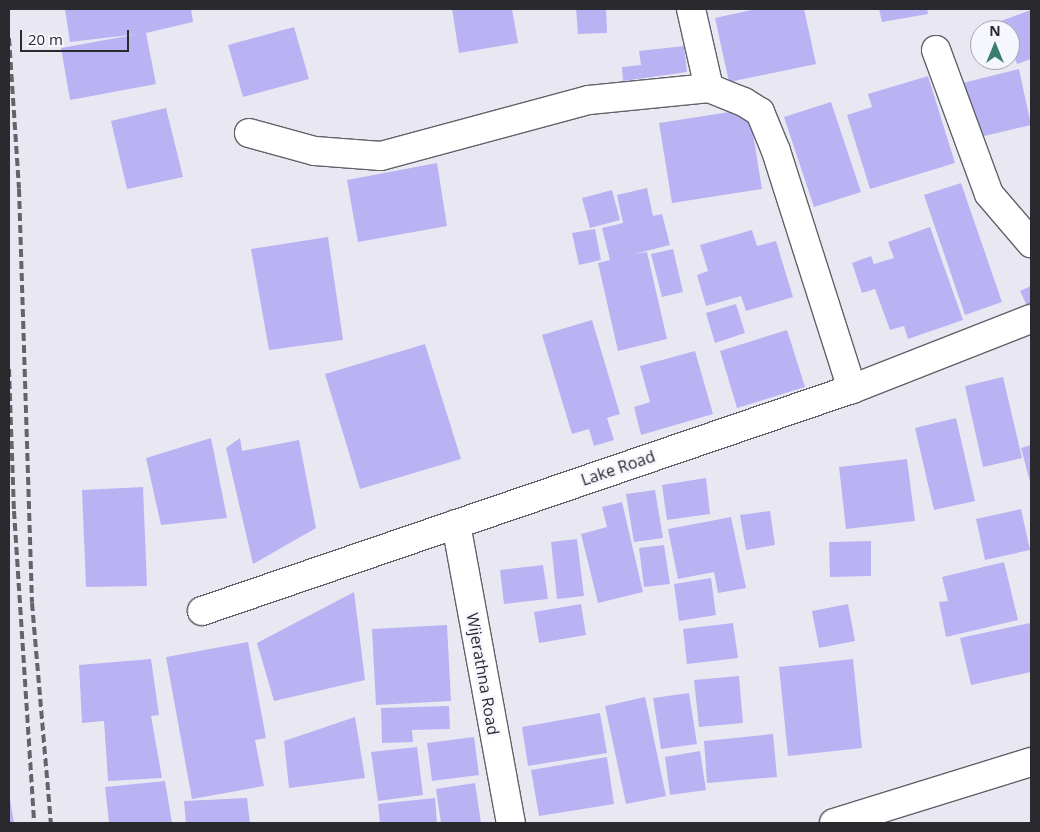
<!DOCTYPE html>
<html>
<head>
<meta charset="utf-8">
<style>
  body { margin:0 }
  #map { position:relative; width:1040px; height:832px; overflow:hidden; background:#e9e8f2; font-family:"Open Sans",sans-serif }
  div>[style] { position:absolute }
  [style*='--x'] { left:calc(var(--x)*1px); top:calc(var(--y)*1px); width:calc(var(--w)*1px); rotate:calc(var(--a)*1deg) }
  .building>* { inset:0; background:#bab3f3 }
  .roads { filter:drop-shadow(1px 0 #62616a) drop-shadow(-1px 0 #62616a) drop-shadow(0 1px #62616a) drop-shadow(0 -1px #62616a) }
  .minor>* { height:28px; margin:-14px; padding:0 14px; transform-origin:14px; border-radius:14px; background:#fff }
  .rail>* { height:4px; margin-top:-2px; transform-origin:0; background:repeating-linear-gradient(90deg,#636368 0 8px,transparent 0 12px) }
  span { translate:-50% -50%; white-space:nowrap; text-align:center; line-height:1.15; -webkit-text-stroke:5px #f6f6fe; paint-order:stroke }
  .street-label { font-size:16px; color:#2a2a2e }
  .frame { position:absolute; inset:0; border:10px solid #2a2a2e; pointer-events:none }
  .north { position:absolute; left:970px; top:20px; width:50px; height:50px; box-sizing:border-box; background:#f6f6fe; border:1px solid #a4a4ab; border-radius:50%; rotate:0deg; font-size:14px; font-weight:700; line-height:20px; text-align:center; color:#2a2a2e }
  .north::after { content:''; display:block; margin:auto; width:18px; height:22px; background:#3b7d6e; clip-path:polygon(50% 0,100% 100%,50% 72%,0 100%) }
  .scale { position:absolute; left:20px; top:30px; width:109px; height:22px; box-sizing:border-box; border:2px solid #2a2a2e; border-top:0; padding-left:6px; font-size:15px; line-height:18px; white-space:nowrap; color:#2a2a2e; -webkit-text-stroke:4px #f6f6fe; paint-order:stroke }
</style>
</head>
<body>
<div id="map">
  <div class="building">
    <i style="clip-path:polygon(65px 9px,191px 9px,193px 22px,146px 33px,156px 84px,70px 100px,61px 48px,138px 34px,70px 42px)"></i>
    <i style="clip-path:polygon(452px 9px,512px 9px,518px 43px,459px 53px)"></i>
    <i style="clip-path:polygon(576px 9px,606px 9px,607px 33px,578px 34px)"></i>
    <i style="clip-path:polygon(756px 9px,804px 9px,816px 64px,729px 82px,715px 18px)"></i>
    <i style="clip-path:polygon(879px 9px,927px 9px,928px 14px,882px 22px)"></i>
    <i style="clip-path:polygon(1031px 10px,1031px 59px,1017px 64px,1010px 45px,1010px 30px,1005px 30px,1001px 21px)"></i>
    <i style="clip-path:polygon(294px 27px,309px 79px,243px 97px,228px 45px)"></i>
    <i style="clip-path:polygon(684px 46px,687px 72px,623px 81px,622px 67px,641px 65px,639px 51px)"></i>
    <i style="clip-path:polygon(1019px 69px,1031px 125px,976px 138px,963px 83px)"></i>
    <i style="clip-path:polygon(928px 76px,955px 163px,870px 189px,847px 115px,872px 107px,868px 94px)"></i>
    <i style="clip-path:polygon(831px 102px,861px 192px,814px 207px,784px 117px)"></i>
    <i style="clip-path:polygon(166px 108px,183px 177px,127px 189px,111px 121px)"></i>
    <i style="clip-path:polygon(749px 109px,762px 189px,672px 203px,659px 123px)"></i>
    <i style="clip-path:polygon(437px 163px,447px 226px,358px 242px,347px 180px)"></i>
    <i style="clip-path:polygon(961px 183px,1002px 302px,965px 315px,924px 195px)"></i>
    <i style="clip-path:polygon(647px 188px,653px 216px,662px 214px,670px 245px,634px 254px,647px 252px,667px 339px,618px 351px,598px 263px,610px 260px,602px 228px,623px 223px,617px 195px)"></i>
    <i style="clip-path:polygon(612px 190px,620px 220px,590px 228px,582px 198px)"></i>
    <i style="clip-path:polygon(930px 227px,963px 320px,908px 339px,904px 326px,890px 330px,875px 289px,862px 293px,852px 263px,871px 256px,874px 264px,894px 258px,888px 242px)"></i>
    <i style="clip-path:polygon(595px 229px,601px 260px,579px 265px,572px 233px)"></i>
    <i style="clip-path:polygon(752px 230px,757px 246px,776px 241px,793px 297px,746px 311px,741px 296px,706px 306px,697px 275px,708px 271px,700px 245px)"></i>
    <i style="clip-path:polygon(328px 237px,343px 340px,269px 350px,251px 249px)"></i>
    <i style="clip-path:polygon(673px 249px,683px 292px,662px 297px,651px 254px)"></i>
    <i style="clip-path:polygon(1031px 286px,1031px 312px,1030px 312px,1020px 291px)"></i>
    <i style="clip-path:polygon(736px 304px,745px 333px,715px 343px,706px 313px)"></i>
    <i style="clip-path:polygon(592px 320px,620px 414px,607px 418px,614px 440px,594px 446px,589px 429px,572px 434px,542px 335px)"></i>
    <i style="clip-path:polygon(787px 330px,805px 387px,737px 408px,720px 351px)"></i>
    <i style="clip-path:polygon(425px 344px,461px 459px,360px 489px,325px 374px)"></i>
    <i style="clip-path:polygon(695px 351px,713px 414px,641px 435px,634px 407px,650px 402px,640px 366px)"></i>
    <i style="clip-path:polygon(1003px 377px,1022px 458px,983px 467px,965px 386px)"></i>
    <i style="clip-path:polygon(956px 418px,975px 501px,934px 510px,915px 428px)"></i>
    <i style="clip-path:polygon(211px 438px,227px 518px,161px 525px,146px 458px)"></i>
    <i style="clip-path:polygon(240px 438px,242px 451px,299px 440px,316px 528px,253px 564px,226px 448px)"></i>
    <i style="clip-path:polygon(1031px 445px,1031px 486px,1021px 448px)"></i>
    <i style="clip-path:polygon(907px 459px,915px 521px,846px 529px,839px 467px)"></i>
    <i style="clip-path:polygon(706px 478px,710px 514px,667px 520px,662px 485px)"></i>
    <i style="clip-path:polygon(143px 487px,147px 586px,86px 587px,82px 490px)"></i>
    <i style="clip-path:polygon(655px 490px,663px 538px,634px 542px,626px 494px)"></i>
    <i style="clip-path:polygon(622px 502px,643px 592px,598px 603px,581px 534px,607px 527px,602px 507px)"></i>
    <i style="clip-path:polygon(1021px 509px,1030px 550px,985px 560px,976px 519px)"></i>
    <i style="clip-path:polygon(770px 511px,775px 545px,746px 550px,740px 515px)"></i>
    <i style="clip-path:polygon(731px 517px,746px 588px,718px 593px,714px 572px,678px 579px,668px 529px)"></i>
    <i style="clip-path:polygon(577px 539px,584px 596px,557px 599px,551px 542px)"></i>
    <i style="clip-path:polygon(871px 541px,871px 576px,830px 577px,829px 542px)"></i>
    <i style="clip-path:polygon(664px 545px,670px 584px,644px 587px,639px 548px)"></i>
    <i style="clip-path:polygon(1004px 562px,1018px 620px,946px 637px,939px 602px,948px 601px,942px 577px)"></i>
    <i style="clip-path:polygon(543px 565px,548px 599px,504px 604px,500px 570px)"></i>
    <i style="clip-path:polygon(711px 578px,716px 615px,679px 621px,674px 584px)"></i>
    <i style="clip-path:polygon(354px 592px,365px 680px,274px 701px,257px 643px)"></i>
    <i style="clip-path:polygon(581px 604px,586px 635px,539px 643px,534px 612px)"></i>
    <i style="clip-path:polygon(848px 604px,855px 641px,819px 648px,812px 611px)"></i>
    <i style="clip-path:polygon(733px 623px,738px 658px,687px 664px,683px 629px)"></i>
    <i style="clip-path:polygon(1030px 623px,1031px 672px,971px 685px,960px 638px)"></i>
    <i style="clip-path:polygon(447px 625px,451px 701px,376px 705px,372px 629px)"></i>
    <i style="clip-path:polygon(248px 642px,266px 738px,255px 740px,264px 786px,192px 799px,166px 657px)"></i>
    <i style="clip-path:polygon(151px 659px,159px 715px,151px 716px,162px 778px,108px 781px,104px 721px,82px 723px,79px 665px)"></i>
    <i style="clip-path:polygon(853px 659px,862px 748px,788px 756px,779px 667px)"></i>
    <i style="clip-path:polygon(739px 676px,743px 723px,699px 727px,694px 680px)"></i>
    <i style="clip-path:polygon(689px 693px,697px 744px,661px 749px,653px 698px)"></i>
    <i style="clip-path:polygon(645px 697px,666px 796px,626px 804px,605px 706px)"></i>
    <i style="clip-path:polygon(449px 706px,450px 729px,412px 730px,413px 742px,382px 743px,381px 708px)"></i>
    <i style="clip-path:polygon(600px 713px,607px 753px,528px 766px,522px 727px)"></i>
    <i style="clip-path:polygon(355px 717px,365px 778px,289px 788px,284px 741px)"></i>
    <i style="clip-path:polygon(773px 734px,777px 777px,707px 783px,704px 741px)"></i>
    <i style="clip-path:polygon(474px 737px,479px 775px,432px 781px,427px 743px)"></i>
    <i style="clip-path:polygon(417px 747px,423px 795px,378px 801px,371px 752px)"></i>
    <i style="clip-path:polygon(700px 751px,706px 790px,670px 795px,665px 757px)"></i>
    <i style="clip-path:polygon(607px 757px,614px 804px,539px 816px,531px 770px)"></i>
    <i style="clip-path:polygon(165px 781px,172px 823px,109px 823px,105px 787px)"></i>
    <i style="clip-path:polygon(475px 783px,481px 823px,441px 823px,436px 789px)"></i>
    <i style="clip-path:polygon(247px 798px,250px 823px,186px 823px,184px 801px)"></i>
    <i style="clip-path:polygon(435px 798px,437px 823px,380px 823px,378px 804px)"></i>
    <i style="clip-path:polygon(9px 799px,10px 799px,14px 823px,9px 823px)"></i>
  </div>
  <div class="roads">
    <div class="minor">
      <i style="--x:691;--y:9;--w:81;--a:77.2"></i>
      <i style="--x:936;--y:50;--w:153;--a:69.8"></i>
      <i style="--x:989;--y:194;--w:65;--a:49.4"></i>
      <i style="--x:249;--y:133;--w:68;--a:15.3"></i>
      <i style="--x:315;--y:151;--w:66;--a:4.3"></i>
      <i style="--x:381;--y:156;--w:215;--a:-15.1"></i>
      <i style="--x:589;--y:100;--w:121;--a:-5.7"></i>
      <i style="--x:709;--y:88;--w:38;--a:22"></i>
      <i style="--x:744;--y:102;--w:19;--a:32"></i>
      <i style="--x:760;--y:112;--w:42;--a:67.7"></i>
      <i style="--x:776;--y:151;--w:250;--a:72.3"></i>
      <i style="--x:456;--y:524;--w:304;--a:79.6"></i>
      <i style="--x:202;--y:611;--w:687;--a:-18.86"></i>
      <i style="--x:852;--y:389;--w:192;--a:-21.4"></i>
      <i style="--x:834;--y:823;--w:206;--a:-17.2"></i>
    </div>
  </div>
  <div class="rail">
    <i style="--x:9;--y:38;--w:151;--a:86.2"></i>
    <i style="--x:19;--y:189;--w:414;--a:88.2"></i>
    <i style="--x:32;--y:603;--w:221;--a:85.1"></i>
    <i style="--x:9;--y:369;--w:142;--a:88"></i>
    <i style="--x:14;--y:511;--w:313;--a:86.3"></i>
  </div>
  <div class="street-label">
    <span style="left:618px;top:468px;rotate:-19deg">Lake Road</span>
    <span style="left:483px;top:674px;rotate:80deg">Wijerathna Road</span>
  </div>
  <div class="frame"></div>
  <div class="north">N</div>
  <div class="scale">20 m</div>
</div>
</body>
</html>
